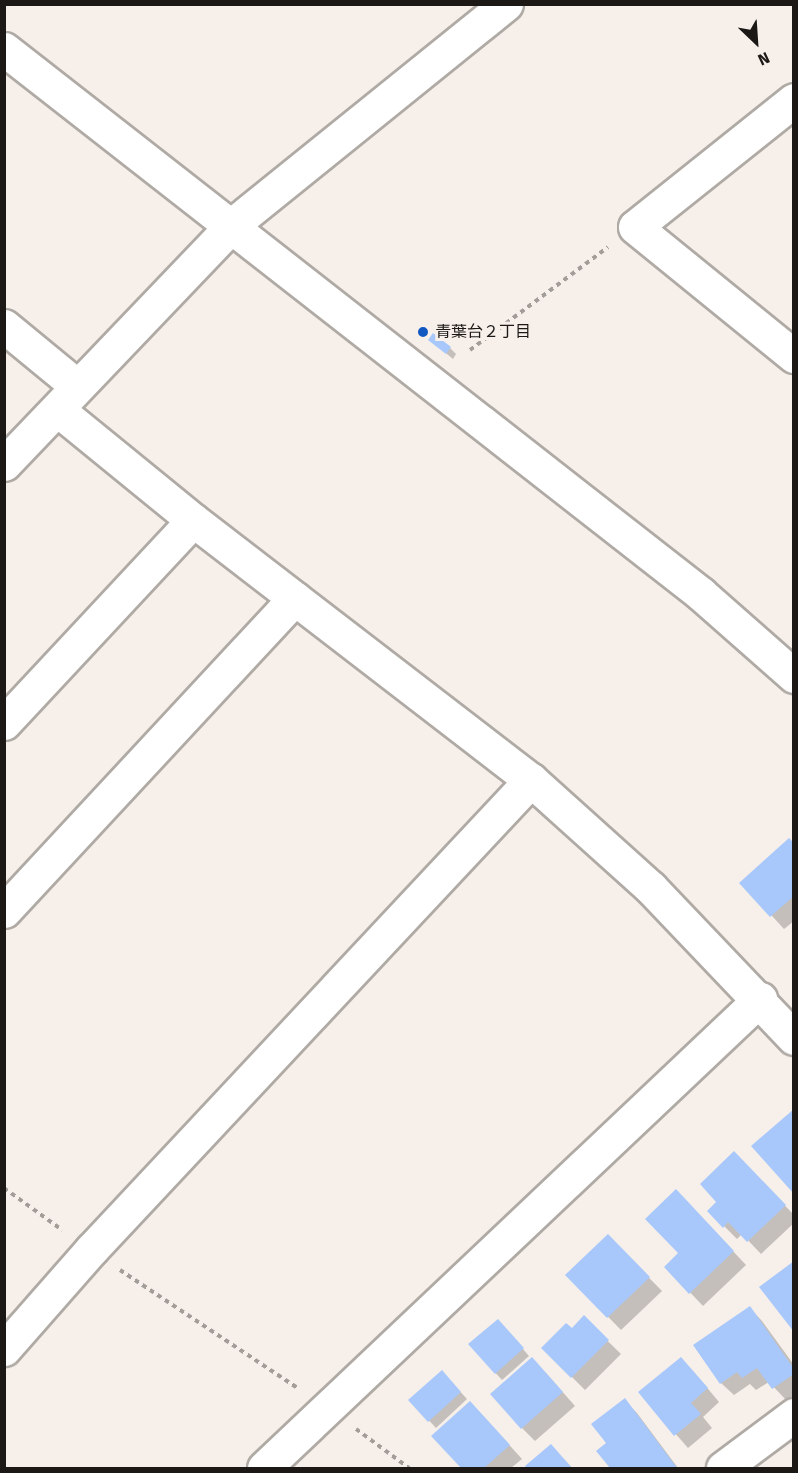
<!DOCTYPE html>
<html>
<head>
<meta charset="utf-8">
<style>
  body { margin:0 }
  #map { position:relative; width:798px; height:1473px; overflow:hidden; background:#f6efea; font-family:"Fira Sans","Noto Sans JP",sans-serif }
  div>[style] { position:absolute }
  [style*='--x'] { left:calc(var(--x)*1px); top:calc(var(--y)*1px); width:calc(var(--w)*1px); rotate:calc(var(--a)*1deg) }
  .shadow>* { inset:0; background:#0003 }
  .building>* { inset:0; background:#a8c8fb }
  .path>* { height:4px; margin-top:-2px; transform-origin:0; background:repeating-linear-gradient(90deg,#a29d99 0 4.5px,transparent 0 9px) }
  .roads { filter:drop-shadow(2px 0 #b0aaa5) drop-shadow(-2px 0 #b0aaa5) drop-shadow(0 2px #b0aaa5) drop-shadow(0 -2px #b0aaa5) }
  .minor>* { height:33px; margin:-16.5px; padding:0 16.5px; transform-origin:16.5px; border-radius:16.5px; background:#fff }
  .dots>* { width:16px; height:16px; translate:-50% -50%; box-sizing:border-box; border:3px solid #f6efea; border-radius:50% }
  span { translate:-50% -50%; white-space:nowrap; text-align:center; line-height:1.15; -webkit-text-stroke:6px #f6efea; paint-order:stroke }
  .poi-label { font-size:16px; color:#1b1816 }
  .left { translate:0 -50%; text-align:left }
  .frame { position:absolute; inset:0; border:6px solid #1b1816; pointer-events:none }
  .north { position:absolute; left:726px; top:12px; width:60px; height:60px; -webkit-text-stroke:4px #f6efea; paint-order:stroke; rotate:155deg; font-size:16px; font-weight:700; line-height:24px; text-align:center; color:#1b1816 }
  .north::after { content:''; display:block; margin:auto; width:21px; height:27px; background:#1b1816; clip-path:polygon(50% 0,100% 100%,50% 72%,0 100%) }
</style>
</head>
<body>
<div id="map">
  <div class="shadow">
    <i style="clip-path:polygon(430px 340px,450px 348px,456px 354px,453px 359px)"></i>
    <i style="clip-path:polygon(794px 844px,794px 921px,784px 929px,742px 883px)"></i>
    <i style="clip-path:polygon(747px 1166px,794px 1215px,794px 1223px,761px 1254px,742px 1234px,737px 1239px,709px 1211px)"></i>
    <i style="clip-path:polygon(689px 1204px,746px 1265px,703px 1306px,666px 1267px,680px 1253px)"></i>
    <i style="clip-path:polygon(608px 1236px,662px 1291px,621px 1330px,567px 1275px)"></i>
    <i style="clip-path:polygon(750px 1308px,762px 1321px,794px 1365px,794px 1395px,786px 1400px,769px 1382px,756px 1390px,750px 1384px,734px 1395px,721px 1383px)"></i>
    <i style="clip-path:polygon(584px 1318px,621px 1354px,585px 1390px,543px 1348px,572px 1330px)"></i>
    <i style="clip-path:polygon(504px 1327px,529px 1356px,502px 1380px,470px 1345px)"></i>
    <i style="clip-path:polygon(693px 1371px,719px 1402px,703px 1417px,712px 1428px,688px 1448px,640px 1393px)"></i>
    <i style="clip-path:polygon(442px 1372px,467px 1399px,436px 1428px,410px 1400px)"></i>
    <i style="clip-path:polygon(545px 1372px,575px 1406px,535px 1441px,522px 1428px)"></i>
    <i style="clip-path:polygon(624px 1400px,637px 1413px,678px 1468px,612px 1468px,598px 1451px,608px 1444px)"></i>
    <i style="clip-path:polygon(483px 1416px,522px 1459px,511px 1468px,463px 1468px,433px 1436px)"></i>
    <i style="clip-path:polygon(564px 1459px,572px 1468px,529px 1468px,527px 1466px)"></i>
  </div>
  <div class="building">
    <i style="clip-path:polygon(433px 333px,451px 347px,446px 354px,428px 340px)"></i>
    <i style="clip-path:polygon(789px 838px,794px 843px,794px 896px,770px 917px,739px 883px)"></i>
    <i style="clip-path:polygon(794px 1109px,794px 1194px,751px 1146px)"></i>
    <i style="clip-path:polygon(734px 1151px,786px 1205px,747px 1242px,728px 1222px,723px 1228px,707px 1211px,716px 1202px,700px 1184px)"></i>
    <i style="clip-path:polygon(676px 1189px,734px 1251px,689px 1294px,664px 1267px,678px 1253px,645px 1219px)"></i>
    <i style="clip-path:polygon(608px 1234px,650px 1277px,607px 1318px,565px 1275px)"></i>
    <i style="clip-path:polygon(794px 1261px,794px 1332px,759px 1287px)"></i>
    <i style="clip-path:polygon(750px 1306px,794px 1369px,794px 1374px,772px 1389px,757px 1368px,742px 1378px,737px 1372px,720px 1384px,693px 1345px)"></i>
    <i style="clip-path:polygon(584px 1315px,609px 1340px,571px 1378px,541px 1348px,566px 1323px,572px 1328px)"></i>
    <i style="clip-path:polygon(498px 1319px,524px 1348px,495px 1374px,468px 1344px)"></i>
    <i style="clip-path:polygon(532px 1357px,563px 1392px,521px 1429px,490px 1394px)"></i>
    <i style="clip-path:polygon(681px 1357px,708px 1388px,691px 1403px,701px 1414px,674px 1436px,638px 1392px)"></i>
    <i style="clip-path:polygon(442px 1370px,461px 1392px,428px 1422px,408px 1400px)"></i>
    <i style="clip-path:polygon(625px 1398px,677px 1468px,610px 1468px,596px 1451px,606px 1443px,591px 1424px)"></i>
    <i style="clip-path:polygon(470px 1401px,510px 1445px,484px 1468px,461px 1468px,431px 1436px)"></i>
    <i style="clip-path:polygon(551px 1444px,572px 1468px,527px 1468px,525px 1466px)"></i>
  </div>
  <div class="path">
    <i style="--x:470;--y:350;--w:172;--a:-36.7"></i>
    <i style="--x:4;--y:1188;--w:72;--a:35.9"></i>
    <i style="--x:120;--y:1270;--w:215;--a:33.6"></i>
    <i style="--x:356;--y:1429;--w:66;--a:36.3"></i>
  </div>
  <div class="roads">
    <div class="minor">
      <i style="--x:4;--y:49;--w:885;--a:38.02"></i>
      <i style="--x:701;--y:594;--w:124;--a:41.4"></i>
      <i style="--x:794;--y:100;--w:203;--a:141.4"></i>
      <i style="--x:635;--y:227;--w:205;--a:39.1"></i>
      <i style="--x:4;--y:326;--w:94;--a:39.4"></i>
      <i style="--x:58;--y:410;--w:174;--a:39.2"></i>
      <i style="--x:193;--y:520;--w:426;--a:37.6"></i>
      <i style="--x:531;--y:780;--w:161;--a:42"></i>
      <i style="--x:651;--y:888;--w:207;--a:46.4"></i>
      <i style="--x:4;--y:464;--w:330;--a:-46.3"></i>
      <i style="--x:232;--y:225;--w:352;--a:-38.9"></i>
      <i style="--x:4;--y:723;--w:277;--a:-47"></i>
      <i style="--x:4;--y:911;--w:427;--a:-47.1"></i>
      <i style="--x:4;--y:1349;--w:132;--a:-48.7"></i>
      <i style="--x:91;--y:1250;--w:644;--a:-46.89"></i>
      <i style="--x:264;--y:1468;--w:683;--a:-43.4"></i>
      <i style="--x:723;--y:1468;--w:89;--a:-36.7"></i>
    </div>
  </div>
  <div class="dots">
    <i style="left:423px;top:332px;background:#1057c2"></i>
  </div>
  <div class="poi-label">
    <span class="left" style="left:435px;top:332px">青葉台２丁目</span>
  </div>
  <div class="frame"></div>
  <div class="north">N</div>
</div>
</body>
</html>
